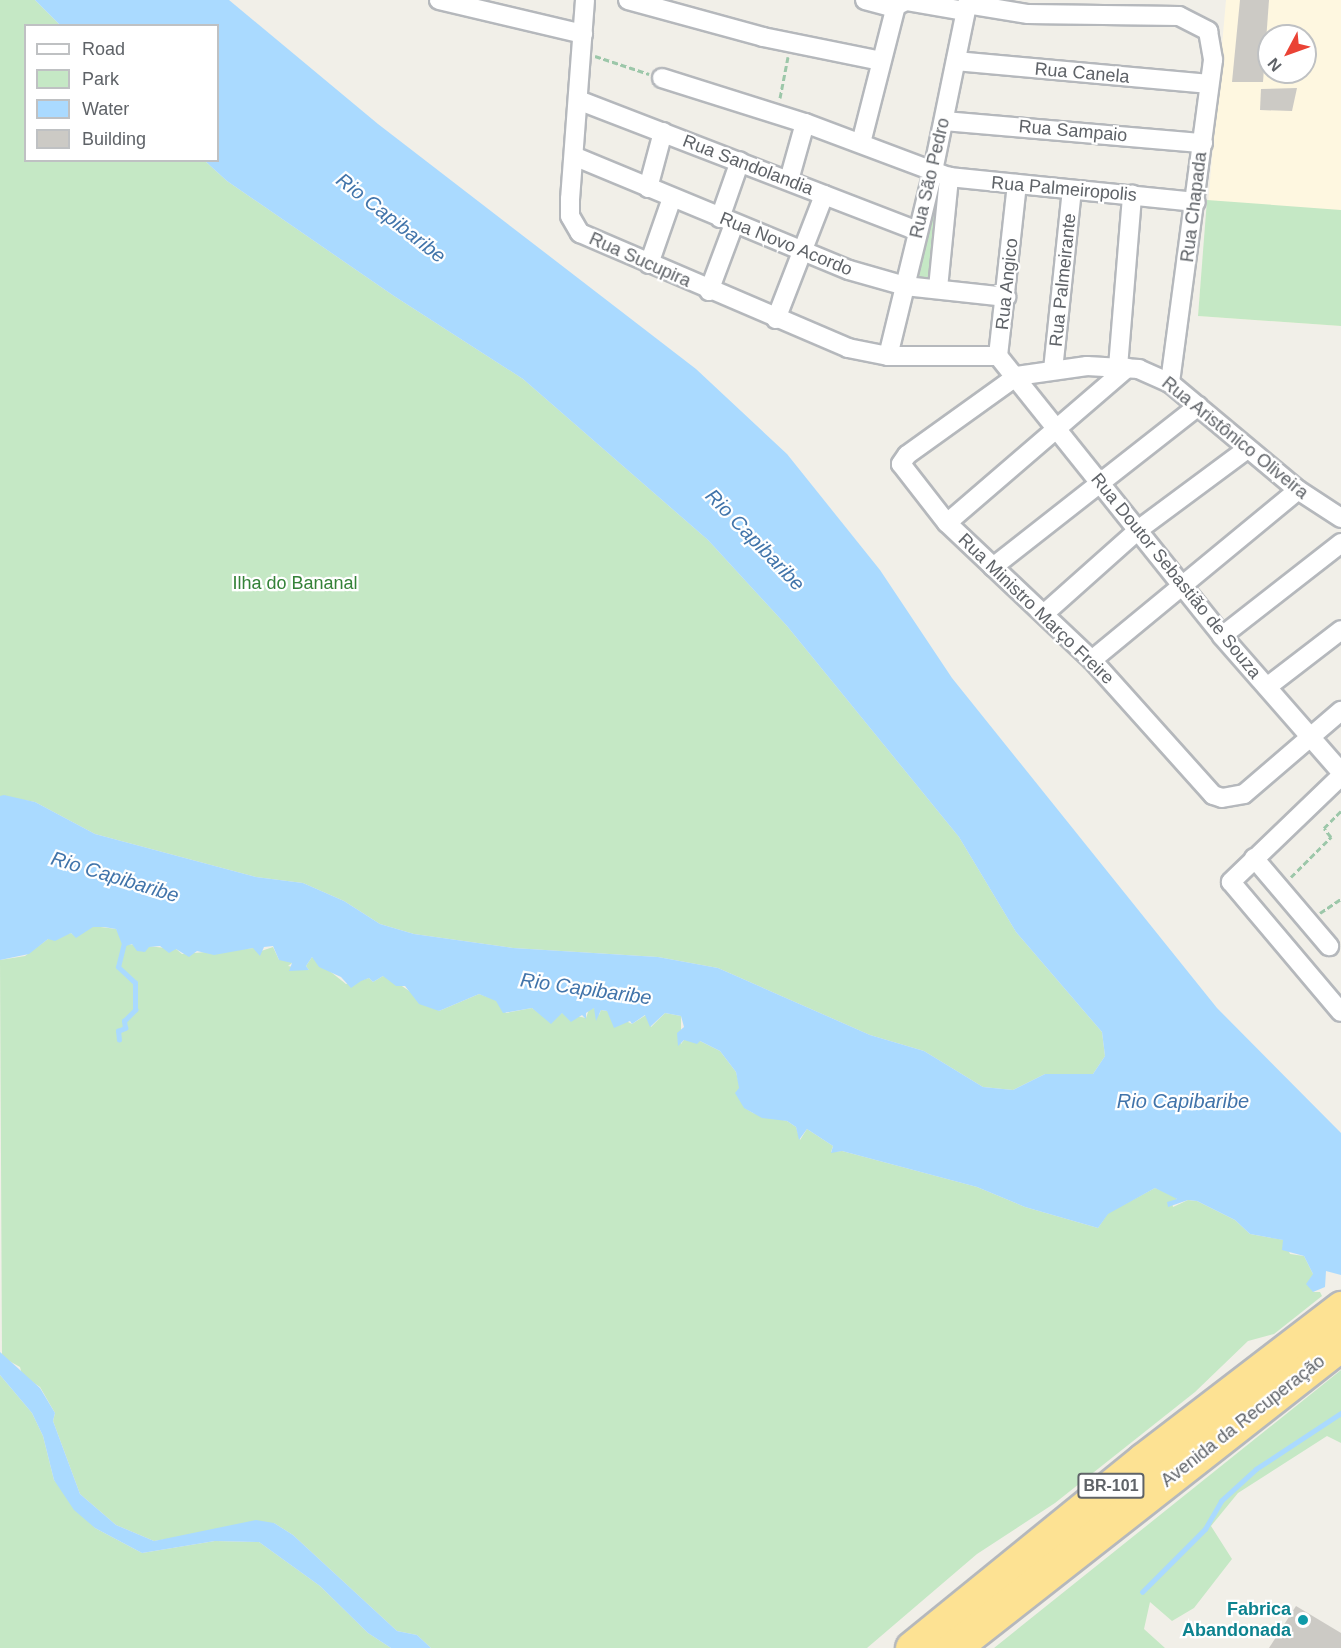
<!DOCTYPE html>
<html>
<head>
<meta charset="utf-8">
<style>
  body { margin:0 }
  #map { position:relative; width:1341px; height:1648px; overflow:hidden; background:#f1efe8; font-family:Arial,sans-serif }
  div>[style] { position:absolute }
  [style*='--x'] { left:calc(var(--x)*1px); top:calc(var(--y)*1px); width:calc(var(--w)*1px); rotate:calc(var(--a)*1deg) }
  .commercial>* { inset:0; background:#fef7e0 }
  .green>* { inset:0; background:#c5e8c5 }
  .water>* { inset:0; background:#aadaff }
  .stream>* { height:4.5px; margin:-2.25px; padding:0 2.25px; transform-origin:2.25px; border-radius:2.25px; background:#aadaff }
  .building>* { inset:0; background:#cccac5 }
  .path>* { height:3px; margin-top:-1.5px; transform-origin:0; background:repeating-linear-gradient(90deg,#9cc7a9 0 6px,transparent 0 9px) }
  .roads { filter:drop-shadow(2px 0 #b5b8bc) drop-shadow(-2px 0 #b5b8bc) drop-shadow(0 2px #b5b8bc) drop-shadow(0 -2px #b5b8bc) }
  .street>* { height:18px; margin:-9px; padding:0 9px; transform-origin:9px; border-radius:9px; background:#fff }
  .highway>* { height:33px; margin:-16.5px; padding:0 16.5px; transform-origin:16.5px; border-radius:16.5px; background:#fde293 }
  .dots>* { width:16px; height:16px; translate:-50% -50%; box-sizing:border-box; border:3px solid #fff; border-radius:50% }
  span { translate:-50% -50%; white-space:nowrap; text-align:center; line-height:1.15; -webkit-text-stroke:4.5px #fff; paint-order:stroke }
  .shield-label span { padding:2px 4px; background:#fff; border:2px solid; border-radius:4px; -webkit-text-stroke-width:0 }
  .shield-label { font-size:16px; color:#5f6368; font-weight:700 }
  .street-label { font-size:18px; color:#5f6368 }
  .park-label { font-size:18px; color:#348238 }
  .culture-label { font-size:18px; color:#0d838f; font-weight:700 }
  .right { translate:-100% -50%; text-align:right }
  .water-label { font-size:20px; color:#4174aa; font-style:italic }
  .legend { position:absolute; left:24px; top:24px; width:195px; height:138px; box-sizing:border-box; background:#fff; border:2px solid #bfc1c3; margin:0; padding:8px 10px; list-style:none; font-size:18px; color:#5f6368 }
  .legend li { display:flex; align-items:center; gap:12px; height:30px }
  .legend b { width:30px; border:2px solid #bfc1c3 }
  .north { position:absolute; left:1257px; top:24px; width:60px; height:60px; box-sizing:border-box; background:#fff; border:2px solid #bfc1c3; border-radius:50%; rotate:229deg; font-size:16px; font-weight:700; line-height:24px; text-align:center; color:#5f6368 }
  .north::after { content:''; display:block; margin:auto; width:21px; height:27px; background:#ea4335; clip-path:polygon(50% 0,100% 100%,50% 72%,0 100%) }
</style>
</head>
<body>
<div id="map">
  <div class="commercial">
    <i style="clip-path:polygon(evenodd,1226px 0,1341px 0,1341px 326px,1198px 316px,1226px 0,1269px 36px,1305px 36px,1305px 72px,1269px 72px,1269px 36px)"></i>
  </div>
  <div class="green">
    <i style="clip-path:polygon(0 0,35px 0,60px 25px,26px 26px,26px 160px,205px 161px,227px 181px,394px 296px,523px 379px,708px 540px,787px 626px,959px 837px,1016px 932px,1102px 1032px,1105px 1056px,1093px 1074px,1045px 1074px,1013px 1090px,983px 1087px,924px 1051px,870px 1035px,718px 968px,658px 957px,513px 948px,414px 934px,380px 924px,344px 901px,303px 883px,256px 877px,95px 834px,35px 802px,0 796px)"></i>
    <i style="clip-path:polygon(932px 182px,944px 183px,933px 284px,910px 281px)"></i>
    <i style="clip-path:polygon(1207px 200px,1341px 210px,1341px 326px,1198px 316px)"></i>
    <i style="clip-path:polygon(93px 926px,116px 929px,127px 944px,176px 949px,182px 954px,254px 948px,258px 952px,273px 947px,279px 960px,289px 959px,292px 963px,288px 966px,309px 970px,306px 966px,312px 957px,346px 984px,369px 978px,373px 982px,383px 976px,390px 978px,439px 1011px,479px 994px,496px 1000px,506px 1013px,532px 1008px,546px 1018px,562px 1013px,586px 1018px,589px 1009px,594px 1008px,599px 1015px,601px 1010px,607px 1011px,632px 1024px,646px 1015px,651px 1027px,665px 1013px,681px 1016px,681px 1044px,684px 1040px,700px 1041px,720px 1051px,736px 1072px,745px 1108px,753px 1113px,787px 1121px,796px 1127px,800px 1140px,807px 1129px,833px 1146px,831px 1152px,842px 1151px,977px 1187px,1025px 1207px,1098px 1228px,1108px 1213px,1155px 1188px,1172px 1194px,1177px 1199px,1172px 1203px,1173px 1207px,1188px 1200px,1197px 1201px,1235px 1220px,1250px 1234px,1284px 1240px,1290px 1254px,1304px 1256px,1313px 1274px,1313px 1292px,1320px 1292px,1322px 1296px,1274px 1334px,1248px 1341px,1195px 1392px,1055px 1503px,977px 1554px,867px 1648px,431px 1648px,417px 1635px,397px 1631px,293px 1535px,274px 1523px,154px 1541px,116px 1525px,80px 1494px,53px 1421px,55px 1413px,40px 1387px,22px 1375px,20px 1367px,2px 1357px,0 960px,25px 956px,48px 939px,71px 933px,76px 937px)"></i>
    <i style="clip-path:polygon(1341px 1370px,1341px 1443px,1327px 1436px,1238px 1493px,1211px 1526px,1232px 1559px,1194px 1608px,1172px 1621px,1150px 1602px,1144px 1629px,1165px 1648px,994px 1648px)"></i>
    <i style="clip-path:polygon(0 1375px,32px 1413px,43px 1436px,54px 1480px,95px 1528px,142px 1553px,215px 1541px,259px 1542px,320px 1586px,368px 1633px,391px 1648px,0 1648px)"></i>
  </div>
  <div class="water">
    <i style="clip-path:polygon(35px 0,229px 0,378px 124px,696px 369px,787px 454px,880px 570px,952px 678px,1217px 1008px,1341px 1133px,1341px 1275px,1326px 1271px,1325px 1287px,1313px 1292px,1306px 1284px,1313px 1274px,1304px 1256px,1282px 1250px,1283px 1240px,1250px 1234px,1235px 1220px,1197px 1201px,1188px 1200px,1168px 1207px,1167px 1202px,1177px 1199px,1155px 1188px,1108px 1214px,1098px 1228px,1025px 1207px,977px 1187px,842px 1151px,831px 1153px,833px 1146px,807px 1129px,799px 1140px,796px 1127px,787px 1121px,762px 1118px,744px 1108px,735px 1093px,739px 1088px,736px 1072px,720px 1051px,700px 1041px,697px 1044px,684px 1040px,678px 1046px,677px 1033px,684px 1027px,681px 1016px,665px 1013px,650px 1027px,645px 1015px,632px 1024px,630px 1021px,614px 1028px,607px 1011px,601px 1010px,596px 1021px,594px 1008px,586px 1013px,586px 1019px,582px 1015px,571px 1022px,562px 1013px,551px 1024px,532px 1008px,503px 1013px,496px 1001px,479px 994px,439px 1011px,419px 1004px,405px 986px,396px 986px,383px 976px,373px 982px,369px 978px,361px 981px,351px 988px,341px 977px,319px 967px,312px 957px,306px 966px,309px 970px,289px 971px,292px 963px,279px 960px,273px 946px,264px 947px,260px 956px,253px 948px,214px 955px,197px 951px,189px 957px,176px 949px,169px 953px,160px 946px,149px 947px,145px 952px,137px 951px,132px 944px,123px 947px,116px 929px,104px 927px,93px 927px,76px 938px,71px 933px,55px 941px,48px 939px,29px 954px,0 960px,0 796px,4px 795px,35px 802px,95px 834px,256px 877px,303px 883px,344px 901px,380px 924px,414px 934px,513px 948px,658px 957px,718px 968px,870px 1035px,924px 1051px,983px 1087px,1013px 1090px,1045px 1074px,1093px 1074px,1105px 1056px,1102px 1032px,1016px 932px,959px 837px,787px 626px,708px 540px,523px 379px,394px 296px,227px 181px,205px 161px,218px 160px,218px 26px,60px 25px)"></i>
    <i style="clip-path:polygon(0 1352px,40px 1388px,55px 1413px,53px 1421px,80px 1494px,116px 1525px,154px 1541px,256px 1520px,274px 1523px,293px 1535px,397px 1631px,417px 1635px,431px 1648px,391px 1648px,368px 1633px,320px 1586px,259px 1542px,215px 1541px,142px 1553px,95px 1528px,74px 1510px,54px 1480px,43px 1436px,32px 1413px,0 1375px)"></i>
  </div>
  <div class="stream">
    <i style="--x:119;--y:1040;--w:9;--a:-96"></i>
    <i style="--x:118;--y:1031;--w:8;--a:-23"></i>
    <i style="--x:125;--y:1028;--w:7;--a:-98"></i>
    <i style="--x:124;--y:1021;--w:16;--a:-45"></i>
    <i style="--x:135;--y:1010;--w:27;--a:-90"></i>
    <i style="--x:135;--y:983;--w:23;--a:-137"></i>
    <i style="--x:118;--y:967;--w:25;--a:-76"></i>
    <i style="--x:1142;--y:1592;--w:89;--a:-45"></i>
    <i style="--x:1205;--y:1529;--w:32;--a:-60"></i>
    <i style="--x:1221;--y:1501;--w:47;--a:-42.4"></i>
    <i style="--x:1256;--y:1469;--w:102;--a:-33.4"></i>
  </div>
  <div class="building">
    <i style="clip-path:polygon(1240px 0,1269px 0,1263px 82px,1232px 82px)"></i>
    <i style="clip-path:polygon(1297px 88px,1292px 111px,1260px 110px,1261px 89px)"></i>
    <i style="clip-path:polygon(1296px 1606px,1341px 1633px,1341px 1648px,1269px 1648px)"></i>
  </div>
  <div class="path">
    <i style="--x:595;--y:56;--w:57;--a:18.4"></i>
    <i style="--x:780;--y:98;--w:42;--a:-79"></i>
    <i style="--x:1291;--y:877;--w:57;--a:-45"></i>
    <i style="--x:1331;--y:837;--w:11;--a:-128"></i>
    <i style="--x:1324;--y:828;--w:24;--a:-45"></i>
    <i style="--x:1320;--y:913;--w:25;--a:-34"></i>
  </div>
  <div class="roads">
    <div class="street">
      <i style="--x:439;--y:0;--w:148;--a:13.3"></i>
      <i style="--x:585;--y:0;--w:200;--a:94.3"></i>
      <i style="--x:570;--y:199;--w:17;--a:90"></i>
      <i style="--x:570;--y:216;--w:20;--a:60"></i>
      <i style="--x:580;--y:233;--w:292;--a:23.2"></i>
      <i style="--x:848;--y:348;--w:41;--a:11.3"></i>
      <i style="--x:888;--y:356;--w:110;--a:0"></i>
      <i style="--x:628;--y:0;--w:140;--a:15.3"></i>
      <i style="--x:763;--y:37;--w:120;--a:11.5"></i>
      <i style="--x:865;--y:0;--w:31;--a:15"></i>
      <i style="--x:967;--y:4;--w:62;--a:9.3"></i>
      <i style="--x:1028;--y:14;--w:151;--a:0.8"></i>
      <i style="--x:1179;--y:16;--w:33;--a:27"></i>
      <i style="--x:1208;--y:31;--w:29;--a:80"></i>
      <i style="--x:1213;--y:60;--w:326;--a:97.6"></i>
      <i style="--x:956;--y:61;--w:254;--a:5.2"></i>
      <i style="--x:662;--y:78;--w:150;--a:17.5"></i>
      <i style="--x:805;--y:123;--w:154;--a:20.6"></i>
      <i style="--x:949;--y:177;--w:248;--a:5.8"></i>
      <i style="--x:578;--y:100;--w:363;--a:21.1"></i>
      <i style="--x:944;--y:121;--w:260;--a:4.9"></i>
      <i style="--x:861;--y:143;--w:141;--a:-75.7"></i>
      <i style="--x:896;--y:6;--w:11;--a:-27"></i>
      <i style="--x:906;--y:1;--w:60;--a:9.6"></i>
      <i style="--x:576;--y:157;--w:295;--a:22.5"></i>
      <i style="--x:849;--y:270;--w:58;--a:15.9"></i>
      <i style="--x:905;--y:286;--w:102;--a:6.2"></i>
      <i style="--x:789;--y:180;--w:59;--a:-74.3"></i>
      <i style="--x:648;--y:188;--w:58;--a:-75"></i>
      <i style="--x:720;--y:218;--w:60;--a:-70.7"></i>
      <i style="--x:649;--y:264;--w:70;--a:-70.8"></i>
      <i style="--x:938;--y:288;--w:112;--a:-84.3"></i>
      <i style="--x:709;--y:291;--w:72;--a:-69.5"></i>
      <i style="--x:776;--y:319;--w:133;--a:-68.8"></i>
      <i style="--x:888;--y:356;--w:190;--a:-76.3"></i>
      <i style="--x:933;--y:171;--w:175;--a:-78.4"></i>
      <i style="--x:998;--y:356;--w:359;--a:51.3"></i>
      <i style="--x:1222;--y:636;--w:181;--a:48.8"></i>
      <i style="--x:998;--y:356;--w:173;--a:-83.7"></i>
      <i style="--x:1118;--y:367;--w:173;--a:-85.3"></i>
      <i style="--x:1053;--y:370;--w:181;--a:-84"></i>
      <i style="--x:1341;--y:518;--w:51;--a:-146.9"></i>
      <i style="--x:1298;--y:490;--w:167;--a:-140.1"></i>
      <i style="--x:1170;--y:383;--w:34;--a:-156"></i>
      <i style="--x:1139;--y:369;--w:52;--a:-176.7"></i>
      <i style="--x:1087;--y:366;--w:71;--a:171.9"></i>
      <i style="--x:1017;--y:376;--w:135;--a:144.3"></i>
      <i style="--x:907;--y:455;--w:11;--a:124"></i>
      <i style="--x:901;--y:464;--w:75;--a:52.1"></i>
      <i style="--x:947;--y:523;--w:199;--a:43.4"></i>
      <i style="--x:1092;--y:660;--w:181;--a:48.1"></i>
      <i style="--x:1213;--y:795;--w:9;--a:18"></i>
      <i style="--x:1222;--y:798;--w:22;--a:-10"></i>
      <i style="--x:1244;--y:794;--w:128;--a:-40.6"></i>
      <i style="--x:947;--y:523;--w:238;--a:-40.7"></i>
      <i style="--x:993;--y:567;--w:261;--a:-38.1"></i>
      <i style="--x:1045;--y:613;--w:125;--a:-41.7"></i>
      <i style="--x:1138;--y:530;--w:136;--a:-36.6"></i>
      <i style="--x:1222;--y:636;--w:151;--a:-38"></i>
      <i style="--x:1092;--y:660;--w:267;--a:-39.5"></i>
      <i style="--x:1267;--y:687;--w:93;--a:-37.6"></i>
      <i style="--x:1341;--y:776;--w:153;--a:136.1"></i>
      <i style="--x:1231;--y:882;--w:170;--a:49.8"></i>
      <i style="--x:1254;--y:858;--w:116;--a:49.6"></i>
    </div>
    <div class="highway">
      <i style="--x:912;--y:1648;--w:298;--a:-39.1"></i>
      <i style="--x:1143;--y:1460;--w:250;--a:-37.5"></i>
      <i style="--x:953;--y:1648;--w:493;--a:-38.1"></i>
    </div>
  </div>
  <div class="dots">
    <i style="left:1303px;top:1620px;background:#0f9aa8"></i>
  </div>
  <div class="shield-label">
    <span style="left:1111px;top:1486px">BR-101</span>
  </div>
  <div class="street-label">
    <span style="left:1082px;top:73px;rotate:5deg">Rua Canela</span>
    <span style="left:1073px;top:131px;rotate:5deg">Rua Sampaio</span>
    <span style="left:748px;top:165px;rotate:21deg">Rua Sandolandia</span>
    <span style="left:930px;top:178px;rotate:-77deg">Rua São Pedro</span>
    <span style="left:1064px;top:189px;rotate:5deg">Rua Palmeiropolis</span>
    <span style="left:1194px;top:207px;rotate:-83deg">Rua Chapada</span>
    <span style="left:786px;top:244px;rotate:22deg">Rua Novo Acordo</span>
    <span style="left:640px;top:260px;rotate:24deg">Rua Sucupira</span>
    <span style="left:1063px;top:280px;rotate:-84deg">Rua Palmeirante</span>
    <span style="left:1007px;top:284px;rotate:-84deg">Rua Angico</span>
    <span style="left:1235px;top:438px;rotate:39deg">Rua Aristônico Oliveira</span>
    <span style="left:1176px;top:576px;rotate:51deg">Rua Doutor Sebastião de Souza</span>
    <span style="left:1036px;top:609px;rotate:44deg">Rua Ministro Março Freire</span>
    <span style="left:1243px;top:1421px;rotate:-38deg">Avenida da Recuperação</span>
  </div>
  <div class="park-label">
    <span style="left:295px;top:583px">Ilha do Bananal</span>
  </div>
  <div class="culture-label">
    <span class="right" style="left:1291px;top:1620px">Fabrica<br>Abandonada</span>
  </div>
  <div class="water-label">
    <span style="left:391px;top:218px;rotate:38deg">Rio Capibaribe</span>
    <span style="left:755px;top:540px;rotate:46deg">Rio Capibaribe</span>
    <span style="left:115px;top:877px;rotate:17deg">Rio Capibaribe</span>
    <span style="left:586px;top:989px;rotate:8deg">Rio Capibaribe</span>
    <span style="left:1183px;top:1101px">Rio Capibaribe</span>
  </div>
  <ul class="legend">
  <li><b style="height:8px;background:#fff"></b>Road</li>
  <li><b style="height:16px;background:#c5e8c5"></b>Park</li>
  <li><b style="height:16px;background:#aadaff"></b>Water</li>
  <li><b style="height:16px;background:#cccac5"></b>Building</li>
  </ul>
  <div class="north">N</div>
</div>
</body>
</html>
